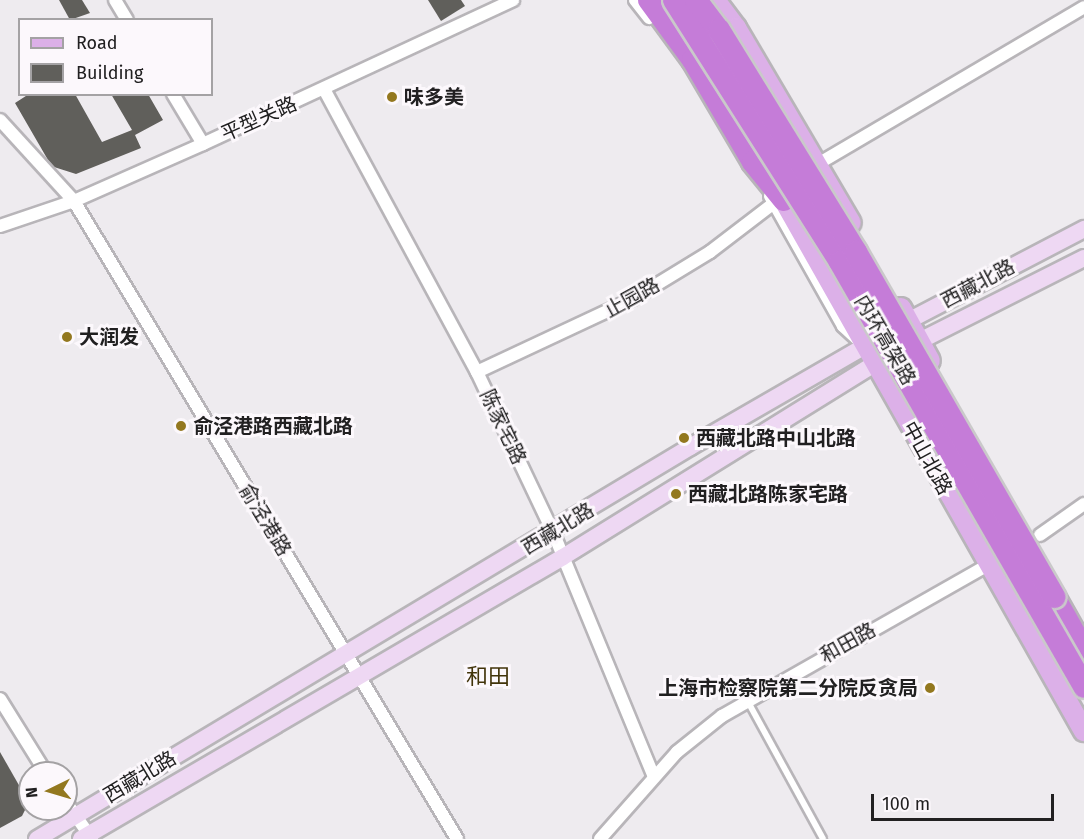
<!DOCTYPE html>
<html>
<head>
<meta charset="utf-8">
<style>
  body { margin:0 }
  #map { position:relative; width:1084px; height:839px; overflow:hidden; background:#eeebef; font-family:"Fira Sans","Noto Sans SC",sans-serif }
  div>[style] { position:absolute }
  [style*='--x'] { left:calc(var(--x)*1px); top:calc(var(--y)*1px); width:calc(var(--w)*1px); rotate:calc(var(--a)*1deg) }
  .building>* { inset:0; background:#605f5b }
  .roads { filter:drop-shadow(2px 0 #b8b5b9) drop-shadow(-2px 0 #b8b5b9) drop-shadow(0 2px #b8b5b9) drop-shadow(0 -2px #b8b5b9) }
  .lane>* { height:6px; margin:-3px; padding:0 3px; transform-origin:3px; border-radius:3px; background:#fff }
  .street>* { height:12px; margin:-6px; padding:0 6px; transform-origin:6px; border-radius:6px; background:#fff }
  .secondary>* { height:16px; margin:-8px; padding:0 8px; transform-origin:8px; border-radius:8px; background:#eed8f3 }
  .primary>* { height:20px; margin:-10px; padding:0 10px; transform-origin:10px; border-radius:10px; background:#dcb0e8 }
  .highway>* { height:22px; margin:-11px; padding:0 11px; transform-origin:11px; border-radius:11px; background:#c57cd8 }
  .bridges { filter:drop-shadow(2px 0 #cac9ca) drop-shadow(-2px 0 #cac9ca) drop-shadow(0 2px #cac9ca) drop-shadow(0 -2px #cac9ca) }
  .highway-bridge>* { height:22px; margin:-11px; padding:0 11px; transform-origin:11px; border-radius:11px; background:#c57cd8 }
  .dots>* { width:16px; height:16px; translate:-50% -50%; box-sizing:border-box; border:3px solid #fcf8fc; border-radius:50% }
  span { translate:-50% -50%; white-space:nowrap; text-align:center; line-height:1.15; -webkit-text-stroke:6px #fcf8fc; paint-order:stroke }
  .poi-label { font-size:20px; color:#212021; font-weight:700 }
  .left { translate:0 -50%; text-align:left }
  .right { translate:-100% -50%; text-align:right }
  .street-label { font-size:20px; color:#212021 }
  .quarter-label { font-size:22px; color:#41340a }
  .legend { position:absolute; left:18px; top:18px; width:195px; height:78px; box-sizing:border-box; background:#fcf8fc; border:2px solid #a4a2a4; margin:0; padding:8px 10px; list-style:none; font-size:18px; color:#212021 }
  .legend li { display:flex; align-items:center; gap:12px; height:30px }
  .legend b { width:30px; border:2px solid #a4a2a4 }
  .north { position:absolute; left:18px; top:761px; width:60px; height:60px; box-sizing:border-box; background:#fcf8fc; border:2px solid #a4a2a4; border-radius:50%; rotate:265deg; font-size:16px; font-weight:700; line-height:24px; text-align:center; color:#212021 }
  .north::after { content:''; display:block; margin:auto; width:21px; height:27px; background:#93781f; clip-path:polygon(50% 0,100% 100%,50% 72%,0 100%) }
  .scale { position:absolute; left:871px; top:794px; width:183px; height:27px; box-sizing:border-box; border:3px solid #212021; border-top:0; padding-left:8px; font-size:18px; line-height:21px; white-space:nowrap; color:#212021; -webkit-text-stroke:4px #fcf8fc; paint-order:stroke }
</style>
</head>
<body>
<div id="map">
  <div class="building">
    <i style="clip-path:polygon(59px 0,82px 0,90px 13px,70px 20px)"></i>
    <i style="clip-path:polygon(428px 0,461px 0,465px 6px,441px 21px)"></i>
    <i style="clip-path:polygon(29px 94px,75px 94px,102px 142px,132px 130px,111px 94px,148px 94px,163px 120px,135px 135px,141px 148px,76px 174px,54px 167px,48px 160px,15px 103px)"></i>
    <i style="clip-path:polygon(0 752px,24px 794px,26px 808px,22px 816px,0 828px)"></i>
  </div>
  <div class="roads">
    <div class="lane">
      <i style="--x:747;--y:700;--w:158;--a:61.3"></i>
    </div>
    <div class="street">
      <i style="--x:115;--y:0;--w:23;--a:59"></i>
      <i style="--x:635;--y:0;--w:23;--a:52"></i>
      <i style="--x:325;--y:91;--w:319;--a:61.6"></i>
      <i style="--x:477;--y:372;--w:177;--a:64.6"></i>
      <i style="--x:553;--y:532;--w:265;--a:67.6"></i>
      <i style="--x:173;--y:94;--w:58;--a:59"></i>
      <i style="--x:0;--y:120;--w:110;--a:47.6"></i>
      <i style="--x:74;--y:201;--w:744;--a:59.02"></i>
      <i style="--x:816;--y:165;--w:311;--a:-30.5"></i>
      <i style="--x:770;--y:196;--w:149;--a:60.7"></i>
      <i style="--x:843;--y:326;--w:19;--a:43"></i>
      <i style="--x:0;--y:226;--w:78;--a:-18.7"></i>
      <i style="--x:74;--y:201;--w:141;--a:-23.8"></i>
      <i style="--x:203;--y:144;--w:342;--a:-24.9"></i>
      <i style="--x:477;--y:372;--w:172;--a:-25.1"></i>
      <i style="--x:633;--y:299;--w:90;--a:-31.4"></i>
      <i style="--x:710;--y:252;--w:81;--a:-37.4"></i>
      <i style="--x:1040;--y:535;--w:54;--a:-35.2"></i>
      <i style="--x:0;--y:699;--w:87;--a:58.1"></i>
      <i style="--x:66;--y:802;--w:45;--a:54.9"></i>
      <i style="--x:600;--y:839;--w:116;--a:-48.5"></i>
      <i style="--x:677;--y:752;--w:58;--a:-38.7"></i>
      <i style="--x:722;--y:716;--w:314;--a:-29.6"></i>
    </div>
    <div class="secondary">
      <i style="--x:37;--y:839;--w:762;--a:-30.98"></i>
      <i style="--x:690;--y:447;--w:252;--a:-30"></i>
      <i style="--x:908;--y:321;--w:199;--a:-27.6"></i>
      <i style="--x:81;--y:839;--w:558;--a:-30.33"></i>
      <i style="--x:563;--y:557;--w:366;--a:-31.8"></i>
      <i style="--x:874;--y:364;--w:235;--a:-26.8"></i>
    </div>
    <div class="primary">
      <i style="--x:715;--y:0;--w:35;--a:53"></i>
      <i style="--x:736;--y:28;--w:226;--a:59.5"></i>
      <i style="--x:777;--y:188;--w:624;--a:60.52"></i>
      <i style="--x:901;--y:308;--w:60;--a:61.3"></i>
    </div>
    <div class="highway">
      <i style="--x:649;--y:0;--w:74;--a:53.7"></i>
      <i style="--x:693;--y:60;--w:118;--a:59.5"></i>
      <i style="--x:753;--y:162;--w:49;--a:50.8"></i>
      <i style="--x:1054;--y:597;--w:61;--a:60.5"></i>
    </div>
  </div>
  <div class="bridges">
    <div class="highway-bridge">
      <i style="--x:674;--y:0;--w:310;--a:57.6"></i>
      <i style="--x:840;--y:262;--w:490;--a:60.1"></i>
      <i style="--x:696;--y:0;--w:38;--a:53"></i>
      <i style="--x:719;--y:30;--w:261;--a:58.3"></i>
      <i style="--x:856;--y:252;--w:398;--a:60.1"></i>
    </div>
  </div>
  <div class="dots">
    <i style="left:392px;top:97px;background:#93781f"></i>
    <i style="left:67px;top:337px;background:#93781f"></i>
    <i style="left:181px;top:426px;background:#93781f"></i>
    <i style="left:684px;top:438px;background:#93781f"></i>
    <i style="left:676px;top:494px;background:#93781f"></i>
    <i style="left:930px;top:688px;background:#93781f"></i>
  </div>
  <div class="poi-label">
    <span class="left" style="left:404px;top:97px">味多美</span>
    <span class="left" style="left:79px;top:337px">大润发</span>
    <span class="left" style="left:193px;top:426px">俞泾港路西藏北路</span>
    <span class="left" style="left:696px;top:438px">西藏北路中山北路</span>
    <span class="left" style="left:688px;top:494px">西藏北路陈家宅路</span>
    <span class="right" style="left:918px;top:688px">上海市检察院第二分院反贪局</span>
  </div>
  <div class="street-label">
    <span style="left:259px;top:119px;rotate:-24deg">平型关路</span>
    <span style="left:978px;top:284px;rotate:-28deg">西藏北路</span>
    <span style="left:632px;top:298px;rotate:-29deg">止园路</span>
    <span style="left:885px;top:340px;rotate:60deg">内环高架路</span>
    <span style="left:503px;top:427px;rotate:65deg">陈家宅路</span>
    <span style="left:927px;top:458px;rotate:61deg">中山北路</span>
    <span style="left:265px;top:520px;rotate:59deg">俞泾港路</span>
    <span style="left:558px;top:529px;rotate:-31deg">西藏北路</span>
    <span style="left:848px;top:643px;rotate:-29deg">和田路</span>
    <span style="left:140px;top:777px;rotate:-31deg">西藏北路</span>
  </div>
  <div class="quarter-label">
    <span style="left:488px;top:677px">和田</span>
  </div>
  <ul class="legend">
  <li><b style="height:8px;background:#dcb0e8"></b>Road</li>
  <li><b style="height:16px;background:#605f5b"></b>Building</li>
  </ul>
  <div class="north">N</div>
  <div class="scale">100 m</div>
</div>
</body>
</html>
